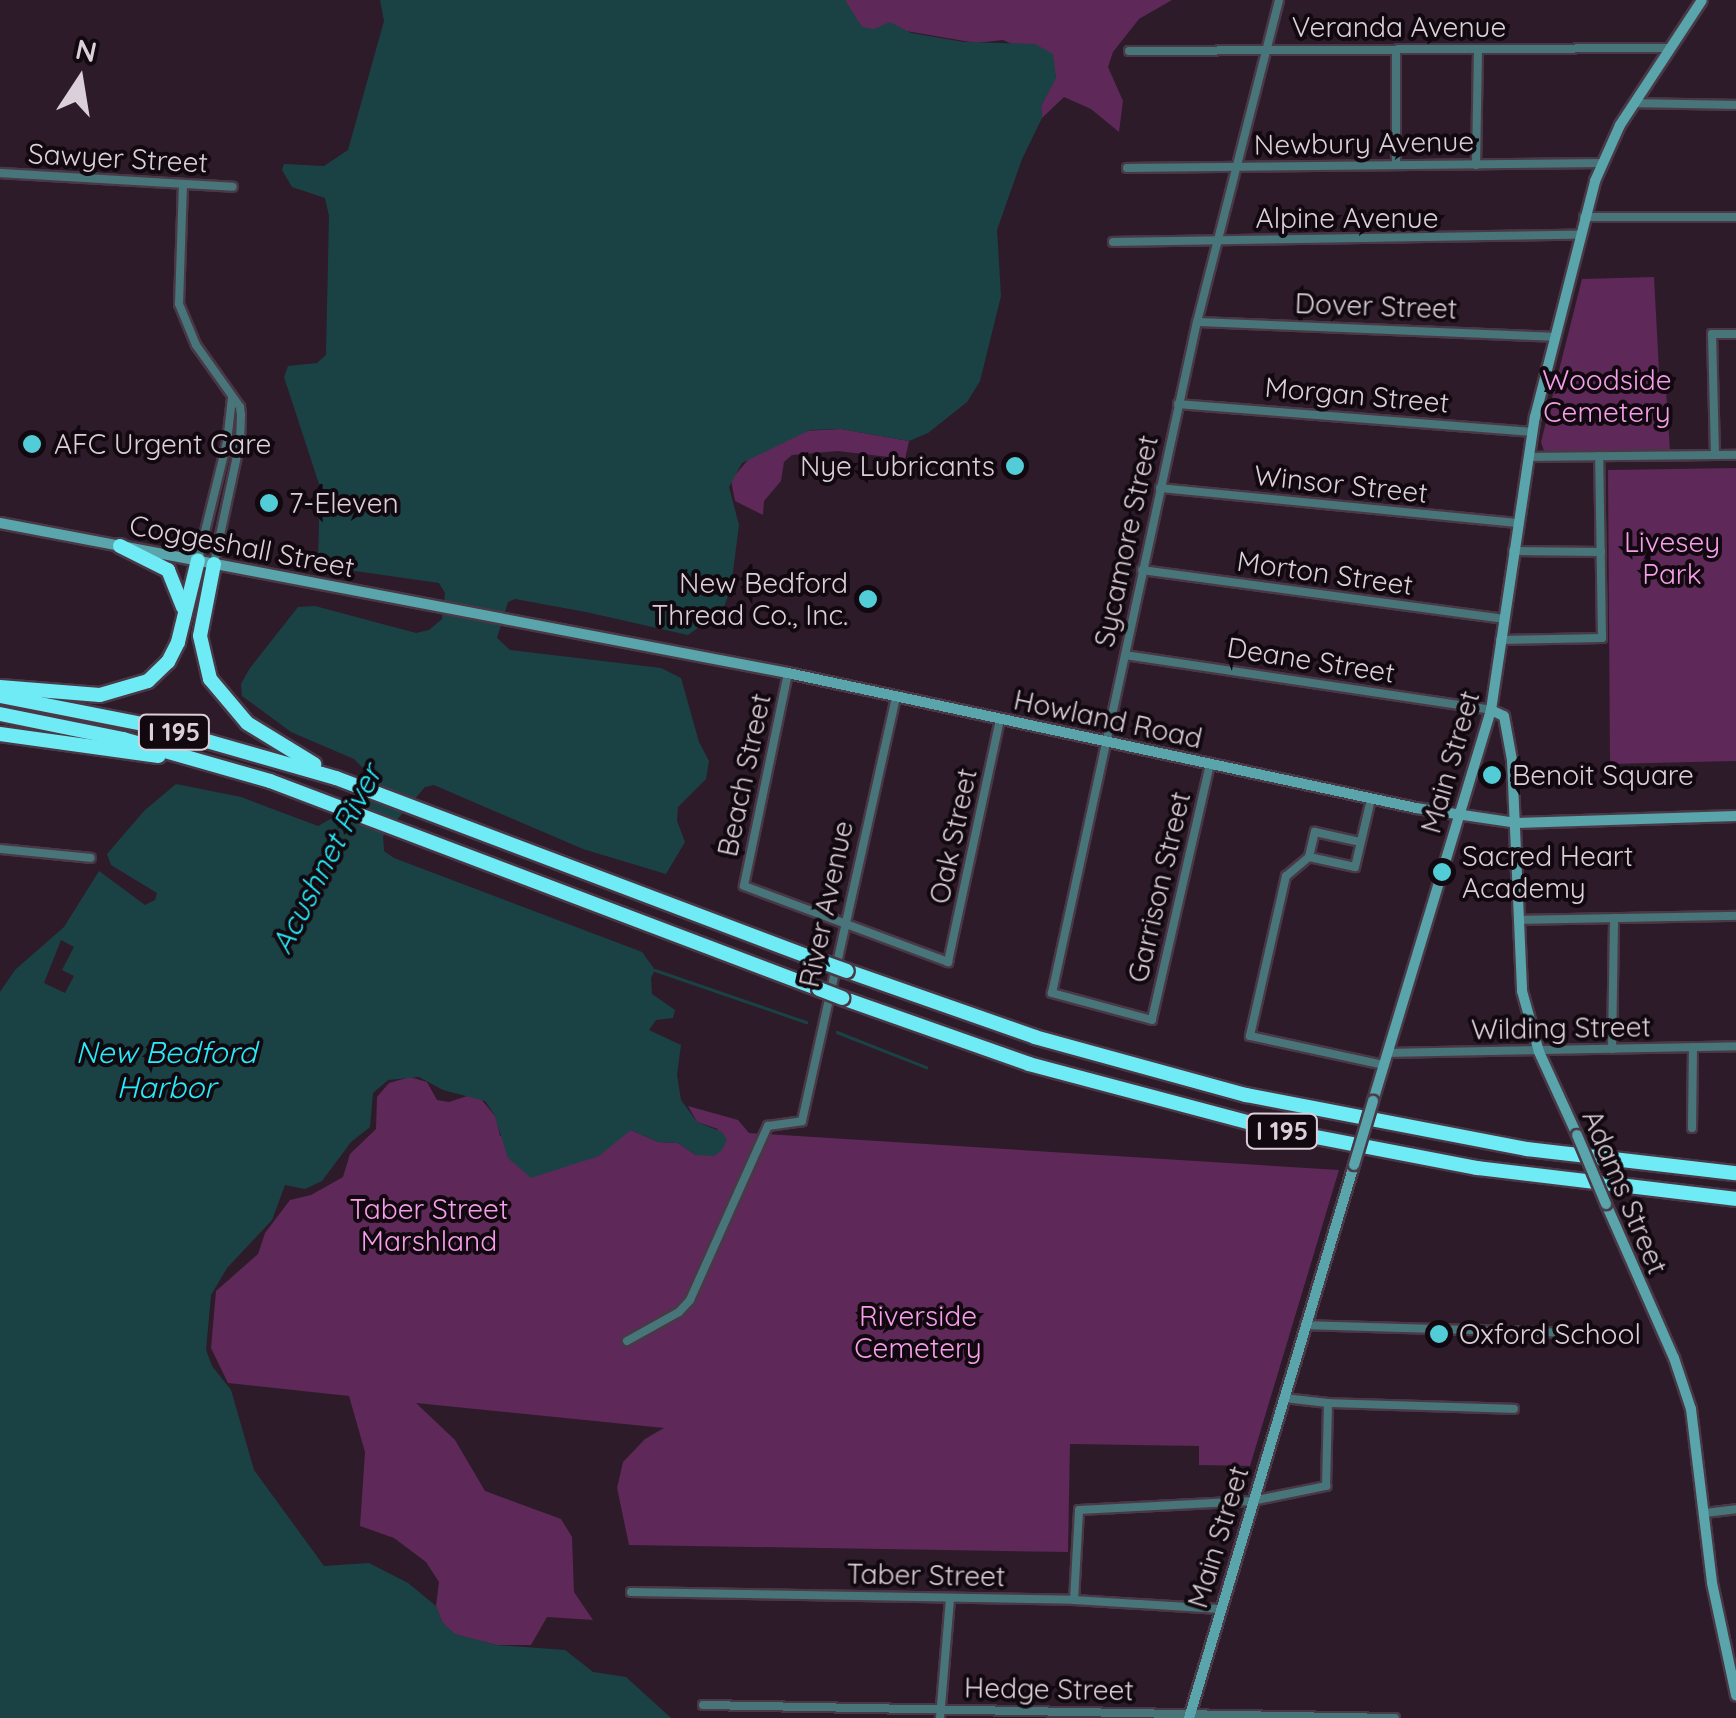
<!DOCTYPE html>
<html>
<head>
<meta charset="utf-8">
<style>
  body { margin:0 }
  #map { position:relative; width:1736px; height:1718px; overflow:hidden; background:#2d1b2a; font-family:Quicksand,sans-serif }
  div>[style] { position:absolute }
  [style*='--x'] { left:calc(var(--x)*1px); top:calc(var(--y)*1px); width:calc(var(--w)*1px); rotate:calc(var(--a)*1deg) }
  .green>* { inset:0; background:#5e2858 }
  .water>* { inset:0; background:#1a4245 }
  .pier>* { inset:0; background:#2d1b2a }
  .stream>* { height:2.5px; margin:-1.25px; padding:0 1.25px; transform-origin:1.25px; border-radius:1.25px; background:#1a4245 }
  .roads { filter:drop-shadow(2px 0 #493846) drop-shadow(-2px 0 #493846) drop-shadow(0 2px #493846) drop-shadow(0 -2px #493846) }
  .street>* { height:8px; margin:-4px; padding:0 4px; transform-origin:4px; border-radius:4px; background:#487579 }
  .secondary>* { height:10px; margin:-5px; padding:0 5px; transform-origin:5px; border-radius:5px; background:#59a5ab }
  .highway>* { height:14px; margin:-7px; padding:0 7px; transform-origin:7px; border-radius:7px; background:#6febf6 }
  .bridges { filter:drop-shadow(2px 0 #493846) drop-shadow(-2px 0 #493846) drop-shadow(0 2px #493846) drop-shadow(0 -2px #493846) }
  .secondary-bridge>* { height:10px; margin:-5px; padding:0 5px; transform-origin:5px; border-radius:5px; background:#59a5ab }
  .highway-bridge>* { height:14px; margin:-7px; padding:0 7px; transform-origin:7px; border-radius:7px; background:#6febf6 }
  .dots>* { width:28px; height:28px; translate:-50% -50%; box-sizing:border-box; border:5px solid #11090f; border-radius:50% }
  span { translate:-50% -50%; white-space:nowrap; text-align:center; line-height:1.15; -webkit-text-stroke:8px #11090f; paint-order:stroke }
  .shield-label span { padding:2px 8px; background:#11090f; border:2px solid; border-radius:8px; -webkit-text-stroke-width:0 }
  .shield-label { font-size:25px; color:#dbcfd9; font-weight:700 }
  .street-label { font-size:28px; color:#dbcfd9 }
  .park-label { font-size:28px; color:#f69eea }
  .poi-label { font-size:28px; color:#dbcfd9 }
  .left { translate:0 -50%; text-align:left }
  .right { translate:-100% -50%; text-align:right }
  .water-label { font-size:30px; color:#28ecfa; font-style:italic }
  .north { position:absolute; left:30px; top:30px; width:100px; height:100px; -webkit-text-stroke:8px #11090f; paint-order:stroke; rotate:12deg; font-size:28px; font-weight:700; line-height:40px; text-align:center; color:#dbcfd9 }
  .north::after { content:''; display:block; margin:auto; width:35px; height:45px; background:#dbcfd9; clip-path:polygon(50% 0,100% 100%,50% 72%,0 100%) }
</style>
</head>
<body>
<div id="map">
  <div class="green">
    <i style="clip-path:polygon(845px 0,1172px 0,1139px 19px,1113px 52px,1108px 67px,1123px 101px,1119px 132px,1091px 109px,1064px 97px,1042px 118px,1041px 106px,1056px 77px,1052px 62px,1003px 40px,976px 43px,900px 30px,855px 30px)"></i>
    <i style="clip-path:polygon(1654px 277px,1660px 389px,1666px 390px,1670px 451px,1544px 451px,1541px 442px,1582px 279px)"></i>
    <i style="clip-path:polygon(841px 429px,909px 441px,905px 459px,838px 451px,792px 455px,784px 462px,781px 481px,764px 501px,763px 515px,735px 501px,731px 480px,752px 455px,803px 431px)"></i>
    <i style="clip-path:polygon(1736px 468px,1736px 761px,1610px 764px,1608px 470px)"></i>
    <i style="clip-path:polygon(410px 1077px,427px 1082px,437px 1100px,449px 1102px,470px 1095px,481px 1099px,496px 1117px,500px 1136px,631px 1130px,658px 1142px,678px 1143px,696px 1155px,718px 1129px,697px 1122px,688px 1106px,738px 1120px,749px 1133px,1339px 1170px,1250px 1466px,1199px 1465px,1199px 1446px,1070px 1444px,1068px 1552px,629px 1545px,617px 1488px,623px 1462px,645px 1439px,664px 1428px,416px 1403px,455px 1440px,485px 1491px,561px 1519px,572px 1537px,574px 1592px,593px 1620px,547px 1617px,531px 1645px,496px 1645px,454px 1634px,442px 1622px,436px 1606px,439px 1582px,426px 1562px,394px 1538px,360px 1526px,365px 1452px,349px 1396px,228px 1383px,211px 1348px,216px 1291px,258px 1254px,265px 1233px,290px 1200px,311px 1195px,343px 1177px,350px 1154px,376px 1129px,377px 1097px,389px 1083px)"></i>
  </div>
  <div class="water">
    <i style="clip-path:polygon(380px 0,845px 0,862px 27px,874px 29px,890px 22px,911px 33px,964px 42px,1035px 44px,1053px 54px,1056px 78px,1041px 106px,1042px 118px,1022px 159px,997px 230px,1001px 296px,980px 381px,967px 402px,928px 433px,909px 441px,841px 429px,810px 430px,742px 463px,729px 487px,739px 525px,731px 587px,723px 610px,688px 635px,586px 612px,515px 599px,508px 602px,497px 638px,510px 650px,661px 668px,681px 678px,699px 742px,709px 761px,706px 779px,678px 807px,677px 821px,685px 842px,666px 874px,583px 849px,434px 785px,425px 787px,383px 836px,384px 851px,394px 858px,642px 952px,655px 970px,651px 978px,652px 994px,675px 1010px,673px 1018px,656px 1020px,649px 1030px,681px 1045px,677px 1075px,681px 1100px,697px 1122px,722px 1132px,727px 1140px,722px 1150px,714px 1156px,696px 1155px,678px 1143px,658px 1142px,631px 1130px,599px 1156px,531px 1178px,508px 1158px,494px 1114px,485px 1101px,443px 1090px,419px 1077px,388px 1080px,373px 1093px,370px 1127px,351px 1142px,322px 1181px,305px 1189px,285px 1185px,272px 1220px,227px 1268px,211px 1295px,206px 1350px,212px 1366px,231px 1390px,254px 1470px,324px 1566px,369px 1563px,408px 1583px,436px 1606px,442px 1622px,455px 1634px,496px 1645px,565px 1650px,593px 1672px,626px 1677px,671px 1718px,0 1718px,0 992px,15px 970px,64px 927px,99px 871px,145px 905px,155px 900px,157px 893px,111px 865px,107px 854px,144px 811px,176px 784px,241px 797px,318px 826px,334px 817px,361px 784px,366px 771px,354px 759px,291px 732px,242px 696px,241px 684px,250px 668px,298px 607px,315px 606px,416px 633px,429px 630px,442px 619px,445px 593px,439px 583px,341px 569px,318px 561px,320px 487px,284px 377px,288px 366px,317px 363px,326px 355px,329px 216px,325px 198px,292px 187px,282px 170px,284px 164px,324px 166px,348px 150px,384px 21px)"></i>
  </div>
  <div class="pier">
    <i style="clip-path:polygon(61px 940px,74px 947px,62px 970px,74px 976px,65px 993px,44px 983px)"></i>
  </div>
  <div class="stream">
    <i style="--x:655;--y:970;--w:160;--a:19"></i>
    <i style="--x:837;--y:1032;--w:96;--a:21.5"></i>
  </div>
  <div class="roads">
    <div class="street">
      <i style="--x:1396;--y:50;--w:115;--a:90"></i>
      <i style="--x:1129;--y:51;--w:540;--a:-0.32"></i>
      <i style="--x:1634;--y:103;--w:102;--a:1.1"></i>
      <i style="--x:1476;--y:165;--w:116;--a:-89"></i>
      <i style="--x:1127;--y:168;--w:474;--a:-0.6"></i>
      <i style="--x:0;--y:173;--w:233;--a:3.4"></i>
      <i style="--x:183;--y:184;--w:120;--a:91.9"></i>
      <i style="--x:179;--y:304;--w:44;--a:67.5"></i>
      <i style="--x:196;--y:345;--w:76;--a:54.6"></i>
      <i style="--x:240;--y:407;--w:8;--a:83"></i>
      <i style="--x:241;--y:415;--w:27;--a:92"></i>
      <i style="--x:240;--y:442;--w:124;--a:102.1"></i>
      <i style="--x:1584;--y:217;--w:152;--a:0"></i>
      <i style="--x:1113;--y:242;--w:468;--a:-0.9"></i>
      <i style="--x:1197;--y:322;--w:357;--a:2.4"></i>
      <i style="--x:1178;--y:404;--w:355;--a:4.5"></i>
      <i style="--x:1715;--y:455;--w:121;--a:-91.4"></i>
      <i style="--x:1712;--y:334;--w:24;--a:0"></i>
      <i style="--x:1528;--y:457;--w:208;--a:-0.6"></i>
      <i style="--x:1160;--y:488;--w:360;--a:5.6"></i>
      <i style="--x:1513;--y:551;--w:88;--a:0.7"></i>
      <i style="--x:198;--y:560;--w:122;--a:-76.2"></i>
      <i style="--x:227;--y:442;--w:44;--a:-83.5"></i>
      <i style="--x:1142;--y:570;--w:364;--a:7.7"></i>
      <i style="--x:1500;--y:640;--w:102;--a:-1.1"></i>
      <i style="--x:1602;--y:638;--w:182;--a:-90.9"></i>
      <i style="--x:1125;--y:655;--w:370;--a:8.5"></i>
      <i style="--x:788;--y:673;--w:217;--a:101.7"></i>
      <i style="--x:744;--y:886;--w:218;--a:20.4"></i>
      <i style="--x:948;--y:962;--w:249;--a:-77.9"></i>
      <i style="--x:1210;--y:764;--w:262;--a:102.8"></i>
      <i style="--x:1152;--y:1020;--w:104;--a:-164.9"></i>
      <i style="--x:1052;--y:993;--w:686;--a:-77.81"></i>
      <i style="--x:1197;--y:322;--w:332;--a:-75.7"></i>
      <i style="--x:1371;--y:799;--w:70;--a:103.2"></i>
      <i style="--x:1355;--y:867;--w:47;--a:-167.7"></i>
      <i style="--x:1309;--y:857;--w:30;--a:140"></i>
      <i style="--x:1286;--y:876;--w:164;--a:102.7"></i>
      <i style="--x:1250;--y:1036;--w:137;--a:12.2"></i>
      <i style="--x:0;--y:849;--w:91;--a:5.6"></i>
      <i style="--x:1309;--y:857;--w:26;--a:-77"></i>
      <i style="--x:1315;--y:832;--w:46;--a:12.5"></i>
      <i style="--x:1518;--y:920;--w:218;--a:-1.1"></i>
      <i style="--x:1612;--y:1049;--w:131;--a:-89.1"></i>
      <i style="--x:1387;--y:1053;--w:349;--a:-1.1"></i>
      <i style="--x:1692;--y:1128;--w:81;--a:-89.3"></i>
      <i style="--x:1305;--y:1325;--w:263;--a:1.7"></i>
      <i style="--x:627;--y:1341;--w:60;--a:-29.1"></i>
      <i style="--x:679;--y:1312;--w:16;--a:-47"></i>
      <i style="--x:690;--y:1300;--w:191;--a:-65.9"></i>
      <i style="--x:768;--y:1126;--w:34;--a:-8"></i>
      <i style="--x:802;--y:1121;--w:435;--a:-77.5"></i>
      <i style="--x:1328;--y:1403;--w:186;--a:1.8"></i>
      <i style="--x:1705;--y:1513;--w:31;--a:-7"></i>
      <i style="--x:631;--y:1592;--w:443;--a:1"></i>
      <i style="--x:1074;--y:1600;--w:146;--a:3.5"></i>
      <i style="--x:1074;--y:1600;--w:90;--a:-86.8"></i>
      <i style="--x:1079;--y:1510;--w:173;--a:-3"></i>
      <i style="--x:1252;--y:1501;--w:76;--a:-11.5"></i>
      <i style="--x:1326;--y:1486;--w:83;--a:-88.6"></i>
      <i style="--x:1328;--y:1403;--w:44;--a:-173.5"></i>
      <i style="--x:703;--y:1705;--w:692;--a:1.08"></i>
      <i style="--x:940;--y:1718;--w:119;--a:-85.2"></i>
    </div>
    <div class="secondary">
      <i style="--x:0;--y:523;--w:802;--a:10.78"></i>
      <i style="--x:788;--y:673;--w:642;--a:12.13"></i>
      <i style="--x:1416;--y:808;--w:101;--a:8.5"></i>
      <i style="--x:1516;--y:823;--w:220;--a:-1.8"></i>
      <i style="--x:1491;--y:710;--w:14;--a:25"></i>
      <i style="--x:1504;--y:716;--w:45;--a:79.7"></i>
      <i style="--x:1512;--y:760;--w:231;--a:87.5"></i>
      <i style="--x:1522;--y:991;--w:63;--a:74.4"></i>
      <i style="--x:1539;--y:1052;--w:91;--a:65.4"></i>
      <i style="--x:1373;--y:1101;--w:408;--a:-73.2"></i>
      <i style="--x:1491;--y:710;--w:296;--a:-81.5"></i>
      <i style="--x:1535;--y:417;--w:244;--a:-75.7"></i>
      <i style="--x:1595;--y:181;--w:61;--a:-65.9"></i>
      <i style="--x:1620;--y:125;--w:149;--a:-56.7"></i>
      <i style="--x:1606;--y:1204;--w:168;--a:66.2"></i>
      <i style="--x:1674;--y:1358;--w:54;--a:71.6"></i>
      <i style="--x:1691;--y:1409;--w:175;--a:83.1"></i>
      <i style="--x:1712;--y:1583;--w:115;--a:77.9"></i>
      <i style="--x:1189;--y:1718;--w:577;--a:-73.39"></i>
    </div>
    <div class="highway">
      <i style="--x:120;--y:546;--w:54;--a:26.6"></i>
      <i style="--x:168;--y:570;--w:40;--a:68"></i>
      <i style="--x:214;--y:564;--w:73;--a:101"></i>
      <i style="--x:200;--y:636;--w:44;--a:76.9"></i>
      <i style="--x:210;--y:679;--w:57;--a:49.9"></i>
      <i style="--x:247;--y:723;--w:79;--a:31.5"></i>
      <i style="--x:0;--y:687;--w:100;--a:4.6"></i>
      <i style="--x:100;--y:695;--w:50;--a:-16.3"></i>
      <i style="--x:148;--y:681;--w:28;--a:-44"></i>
      <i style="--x:168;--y:662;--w:22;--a:-63"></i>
      <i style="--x:178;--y:642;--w:84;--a:-76.3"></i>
      <i style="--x:0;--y:696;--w:161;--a:11.1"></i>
      <i style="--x:158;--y:727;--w:185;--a:16"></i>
      <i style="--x:336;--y:778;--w:523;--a:20.72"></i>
      <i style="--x:0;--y:714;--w:126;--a:11.5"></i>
      <i style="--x:123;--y:739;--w:153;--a:15.9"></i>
      <i style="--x:270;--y:781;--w:587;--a:20.75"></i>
      <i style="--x:0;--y:734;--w:160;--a:7.9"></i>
      <i style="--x:847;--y:971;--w:199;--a:19.3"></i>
      <i style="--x:1035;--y:1037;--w:219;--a:15.4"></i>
      <i style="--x:1246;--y:1095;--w:286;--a:10.9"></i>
      <i style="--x:1527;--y:1149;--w:210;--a:6.6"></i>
      <i style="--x:842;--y:998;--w:198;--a:19.4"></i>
      <i style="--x:1029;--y:1064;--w:248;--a:14.9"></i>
      <i style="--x:1269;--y:1128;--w:212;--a:10.9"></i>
      <i style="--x:1477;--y:1168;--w:261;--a:6.8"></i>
    </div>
  </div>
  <div class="bridges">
    <div class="secondary-bridge">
      <i style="--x:1577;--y:1135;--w:75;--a:67.2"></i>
      <i style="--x:1354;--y:1165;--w:67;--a:-73.5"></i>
    </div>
    <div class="highway-bridge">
      <i style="--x:825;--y:963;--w:23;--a:20"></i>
      <i style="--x:819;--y:989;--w:25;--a:21"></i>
    </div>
  </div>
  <div class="dots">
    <i style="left:32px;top:444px;background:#52ccd6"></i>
    <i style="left:1015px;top:466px;background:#52ccd6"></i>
    <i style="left:269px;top:503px;background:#52ccd6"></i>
    <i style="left:868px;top:599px;background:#52ccd6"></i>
    <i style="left:1492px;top:775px;background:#52ccd6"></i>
    <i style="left:1442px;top:872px;background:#52ccd6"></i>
    <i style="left:1439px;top:1334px;background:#52ccd6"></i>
  </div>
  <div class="shield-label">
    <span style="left:174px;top:732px">I 195</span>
    <span style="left:1282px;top:1131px">I 195</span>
  </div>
  <div class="street-label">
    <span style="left:1399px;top:27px">Veranda Avenue</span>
    <span style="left:1364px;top:143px;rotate:-1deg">Newbury Avenue</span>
    <span style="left:118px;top:158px;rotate:3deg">Sawyer Street</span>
    <span style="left:1347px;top:218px">Alpine Avenue</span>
    <span style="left:1376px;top:306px;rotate:2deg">Dover Street</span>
    <span style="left:1357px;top:395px;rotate:5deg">Morgan Street</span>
    <span style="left:1341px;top:484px;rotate:6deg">Winsor Street</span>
    <span style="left:1126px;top:541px;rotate:-78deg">Sycamore Street</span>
    <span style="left:242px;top:546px;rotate:11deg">Coggeshall Street</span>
    <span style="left:1325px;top:573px;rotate:8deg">Morton Street</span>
    <span style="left:1311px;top:660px;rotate:9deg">Deane Street</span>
    <span style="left:1108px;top:719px;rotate:12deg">Howland Road</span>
    <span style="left:1450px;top:762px;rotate:-74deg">Main Street</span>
    <span style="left:744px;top:775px;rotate:-78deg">Beach Street</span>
    <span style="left:953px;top:836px;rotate:-78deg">Oak Street</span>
    <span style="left:1159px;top:887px;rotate:-77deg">Garrison Street</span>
    <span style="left:826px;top:904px;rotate:-78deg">River Avenue</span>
    <span style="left:1561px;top:1028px;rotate:-1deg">Wilding Street</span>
    <span style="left:1625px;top:1192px;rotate:67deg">Adams Street</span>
    <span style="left:1218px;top:1537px;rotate:-73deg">Main Street</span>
    <span style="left:926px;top:1575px;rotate:1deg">Taber Street</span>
    <span style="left:1049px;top:1689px;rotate:1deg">Hedge Street</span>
  </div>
  <div class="park-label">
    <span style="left:1607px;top:396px">Woodside<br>Cemetery</span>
    <span style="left:1672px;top:558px">Livesey<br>Park</span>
    <span style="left:429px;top:1225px">Taber Street<br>Marshland</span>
    <span style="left:918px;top:1332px">Riverside<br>Cemetery</span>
  </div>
  <div class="poi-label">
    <span class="left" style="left:54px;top:444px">AFC Urgent Care</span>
    <span class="right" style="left:995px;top:466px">Nye Lubricants</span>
    <span class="left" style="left:289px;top:503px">7-Eleven</span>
    <span class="right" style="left:848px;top:599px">New Bedford<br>Thread Co., Inc.</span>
    <span class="left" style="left:1512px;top:775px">Benoit Square</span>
    <span class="left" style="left:1462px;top:872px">Sacred Heart<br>Academy</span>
    <span class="left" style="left:1459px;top:1334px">Oxford School</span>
  </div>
  <div class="water-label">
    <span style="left:326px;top:859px;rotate:-63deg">Acushnet River</span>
    <span style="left:166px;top:1069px">New Bedford<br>Harbor</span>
  </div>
  <div class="north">N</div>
</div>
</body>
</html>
